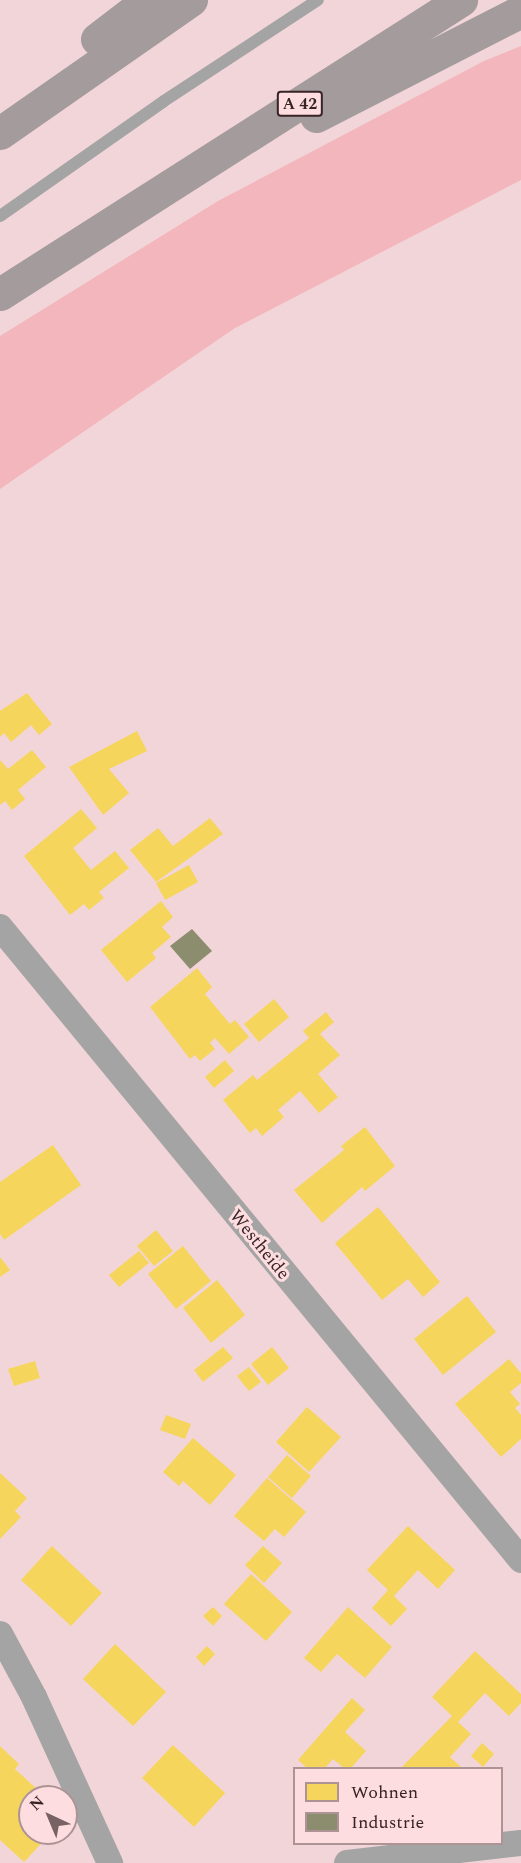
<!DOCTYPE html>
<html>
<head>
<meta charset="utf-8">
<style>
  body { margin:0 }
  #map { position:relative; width:521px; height:1863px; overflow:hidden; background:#f2d5d8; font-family:Spectral,serif }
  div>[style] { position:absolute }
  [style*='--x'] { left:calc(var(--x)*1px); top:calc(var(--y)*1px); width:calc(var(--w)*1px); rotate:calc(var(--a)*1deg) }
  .green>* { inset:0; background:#f3b6bc }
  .homes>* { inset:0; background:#f6d55c }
  .industry>* { inset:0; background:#8c8c6e }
  .service>* { height:12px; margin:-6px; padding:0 6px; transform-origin:6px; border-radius:6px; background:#a5a4a5 }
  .minor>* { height:26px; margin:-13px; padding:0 13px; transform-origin:13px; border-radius:13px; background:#a5a4a5 }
  .motorway>* { height:33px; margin:-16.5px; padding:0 16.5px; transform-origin:16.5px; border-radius:16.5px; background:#a39b9c }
  span { translate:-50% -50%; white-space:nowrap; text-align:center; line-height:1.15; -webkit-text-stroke:6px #fddddf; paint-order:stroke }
  .shield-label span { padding:2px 4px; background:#fddddf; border:2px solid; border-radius:4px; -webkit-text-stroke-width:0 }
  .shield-label { font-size:16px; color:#382426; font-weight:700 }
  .street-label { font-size:18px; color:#382426 }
  .legend { position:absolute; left:293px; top:1767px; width:210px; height:78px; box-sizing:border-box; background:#fddddf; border:2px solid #ae9395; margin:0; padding:8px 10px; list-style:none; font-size:18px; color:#382426 }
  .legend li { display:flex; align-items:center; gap:12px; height:30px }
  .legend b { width:30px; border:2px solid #ae9395 }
  .north { position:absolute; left:18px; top:1785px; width:60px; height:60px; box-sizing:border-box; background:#fddddf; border:2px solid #ae9395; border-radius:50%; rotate:316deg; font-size:16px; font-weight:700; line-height:24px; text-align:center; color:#382426 }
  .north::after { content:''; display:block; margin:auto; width:21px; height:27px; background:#796264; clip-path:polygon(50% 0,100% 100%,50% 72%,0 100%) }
</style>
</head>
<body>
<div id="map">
  <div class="green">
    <i style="clip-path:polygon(521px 46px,521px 180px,235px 328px,0 489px,0 336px,218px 201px,484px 61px)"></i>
  </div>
  <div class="homes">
    <i style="clip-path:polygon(27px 693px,52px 724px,39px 735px,31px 725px,11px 742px,4px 733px,0 737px,0 711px)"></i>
    <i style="clip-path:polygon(137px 731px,147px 751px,109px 769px,129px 793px,103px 815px,69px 767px)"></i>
    <i style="clip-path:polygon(32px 750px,46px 767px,18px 790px,25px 799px,12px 810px,5px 801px,0 805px,0 760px,8px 769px)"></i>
    <i style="clip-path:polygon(81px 809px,97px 828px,73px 848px,91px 870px,115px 851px,129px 868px,99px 892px,104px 898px,89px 910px,84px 904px,70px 915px,24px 856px)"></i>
    <i style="clip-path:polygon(210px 818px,223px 834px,156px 882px,130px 850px,158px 828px,173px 846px)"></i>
    <i style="clip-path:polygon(189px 865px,198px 882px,165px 900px,156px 883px)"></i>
    <i style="clip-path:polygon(161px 901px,173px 917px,162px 927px,171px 937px,152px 953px,156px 958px,127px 982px,101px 950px)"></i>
    <i style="clip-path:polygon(197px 968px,212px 987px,205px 994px,230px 1024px,235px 1020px,249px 1037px,229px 1054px,215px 1038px,210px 1043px,215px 1049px,200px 1061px,195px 1055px,190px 1059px,150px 1007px)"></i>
    <i style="clip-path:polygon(274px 999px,289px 1017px,259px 1042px,244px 1024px)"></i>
    <i style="clip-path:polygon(326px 1012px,334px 1022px,320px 1034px,340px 1055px,318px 1074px,338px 1097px,319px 1113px,300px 1091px,278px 1110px,284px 1117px,262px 1136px,256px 1128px,250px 1133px,223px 1100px,253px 1075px,257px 1080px,309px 1038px,303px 1031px)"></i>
    <i style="clip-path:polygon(225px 1060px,234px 1071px,214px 1088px,205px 1077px)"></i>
    <i style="clip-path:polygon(365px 1127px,395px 1166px,365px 1191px,362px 1187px,322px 1223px,294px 1190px,344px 1150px,341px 1146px)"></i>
    <i style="clip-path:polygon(53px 1145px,81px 1185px,4px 1240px,0 1234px,0 1182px)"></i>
    <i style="clip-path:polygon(378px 1207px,440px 1282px,423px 1297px,408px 1279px,382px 1300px,335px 1243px)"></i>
    <i style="clip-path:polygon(156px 1230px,173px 1251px,154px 1266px,137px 1246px)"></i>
    <i style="clip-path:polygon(183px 1246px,211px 1281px,176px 1309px,148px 1274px)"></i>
    <i style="clip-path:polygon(139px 1251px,149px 1263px,119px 1287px,109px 1275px)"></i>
    <i style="clip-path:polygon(0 1257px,10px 1270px,0 1277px)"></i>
    <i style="clip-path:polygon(217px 1280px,245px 1315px,211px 1343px,183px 1308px)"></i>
    <i style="clip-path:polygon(467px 1296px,496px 1332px,443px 1375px,414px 1339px)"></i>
    <i style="clip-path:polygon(223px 1347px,233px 1358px,203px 1382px,194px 1370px)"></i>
    <i style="clip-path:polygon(272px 1347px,289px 1368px,268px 1385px,251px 1364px)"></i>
    <i style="clip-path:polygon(509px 1359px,521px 1373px,521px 1383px,510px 1392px,520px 1404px,515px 1408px,521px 1415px,521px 1439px,501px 1457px,455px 1404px)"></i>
    <i style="clip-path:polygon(35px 1361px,40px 1378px,14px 1386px,8px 1369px)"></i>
    <i style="clip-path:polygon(249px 1367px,261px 1382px,249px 1391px,237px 1376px)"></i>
    <i style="clip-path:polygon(307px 1407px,341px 1437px,309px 1472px,276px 1442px)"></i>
    <i style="clip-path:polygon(166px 1415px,191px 1424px,185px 1439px,160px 1430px)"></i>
    <i style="clip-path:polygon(193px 1438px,236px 1475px,210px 1505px,183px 1481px,179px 1486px,163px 1472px)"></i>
    <i style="clip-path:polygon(287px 1455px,311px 1476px,292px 1498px,268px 1477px)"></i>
    <i style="clip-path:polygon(0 1473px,27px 1498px,15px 1511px,21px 1517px,0 1539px)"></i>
    <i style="clip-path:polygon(267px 1478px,306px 1512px,284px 1537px,275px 1529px,264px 1541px,234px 1516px)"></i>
    <i style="clip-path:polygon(408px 1526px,455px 1570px,438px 1589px,418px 1570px,394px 1596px,407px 1609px,391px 1626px,372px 1608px,388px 1590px,367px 1570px)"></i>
    <i style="clip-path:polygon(52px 1546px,102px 1593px,71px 1626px,21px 1580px)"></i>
    <i style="clip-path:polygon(263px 1546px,282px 1563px,264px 1583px,245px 1565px)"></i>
    <i style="clip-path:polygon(251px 1574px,292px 1612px,266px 1641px,224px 1604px)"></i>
    <i style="clip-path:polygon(213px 1607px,222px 1616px,213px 1626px,203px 1616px)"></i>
    <i style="clip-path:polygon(348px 1607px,392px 1647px,365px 1678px,337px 1654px,321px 1672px,304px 1658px)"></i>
    <i style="clip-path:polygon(115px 1644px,166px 1692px,133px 1726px,83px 1679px)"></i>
    <i style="clip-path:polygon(207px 1646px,215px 1654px,204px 1666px,196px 1657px)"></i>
    <i style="clip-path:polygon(475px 1651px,521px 1694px,521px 1703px,509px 1716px,485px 1693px,458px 1722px,471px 1734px,450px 1757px,462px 1768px,401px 1768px,452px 1716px,432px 1697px)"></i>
    <i style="clip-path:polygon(352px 1698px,365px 1710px,345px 1732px,366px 1751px,351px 1768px,344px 1768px,333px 1759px,325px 1768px,307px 1768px,298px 1760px)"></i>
    <i style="clip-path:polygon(482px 1743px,494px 1754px,483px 1767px,471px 1756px)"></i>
    <i style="clip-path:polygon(173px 1745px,225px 1793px,194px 1827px,142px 1778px)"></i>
    <i style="clip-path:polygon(0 1746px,19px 1764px,15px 1769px,39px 1791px,35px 1794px,39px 1797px,30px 1797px,30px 1833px,51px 1833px,24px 1862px,0 1840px)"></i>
  </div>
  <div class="industry">
    <i style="clip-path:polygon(192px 929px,212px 951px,190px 969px,170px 946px)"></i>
  </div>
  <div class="service">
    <i style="--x:0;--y:216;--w:200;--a:-35"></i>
    <i style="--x:164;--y:101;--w:184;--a:-33.3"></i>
  </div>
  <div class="minor">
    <i style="--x:0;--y:927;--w:820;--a:50.54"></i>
    <i style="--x:0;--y:1634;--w:72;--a:61.6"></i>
    <i style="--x:34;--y:1697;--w:183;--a:65.4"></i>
    <i style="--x:347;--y:1863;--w:175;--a:-6.6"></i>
  </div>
  <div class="motorway">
    <i style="--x:97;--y:39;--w:64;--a:-37.4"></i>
    <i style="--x:316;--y:116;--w:230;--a:-27.1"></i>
    <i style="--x:0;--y:133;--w:233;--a:-34.9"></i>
    <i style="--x:0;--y:294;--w:547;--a:-32.53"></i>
  </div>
  <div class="shield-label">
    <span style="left:300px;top:104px">A 42</span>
  </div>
  <div class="street-label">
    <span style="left:259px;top:1245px;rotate:51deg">Westheide</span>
  </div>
  <ul class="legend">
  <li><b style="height:16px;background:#f6d55c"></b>Wohnen</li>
  <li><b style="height:16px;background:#8c8c6e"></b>Industrie</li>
  </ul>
  <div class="north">N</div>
</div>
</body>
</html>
